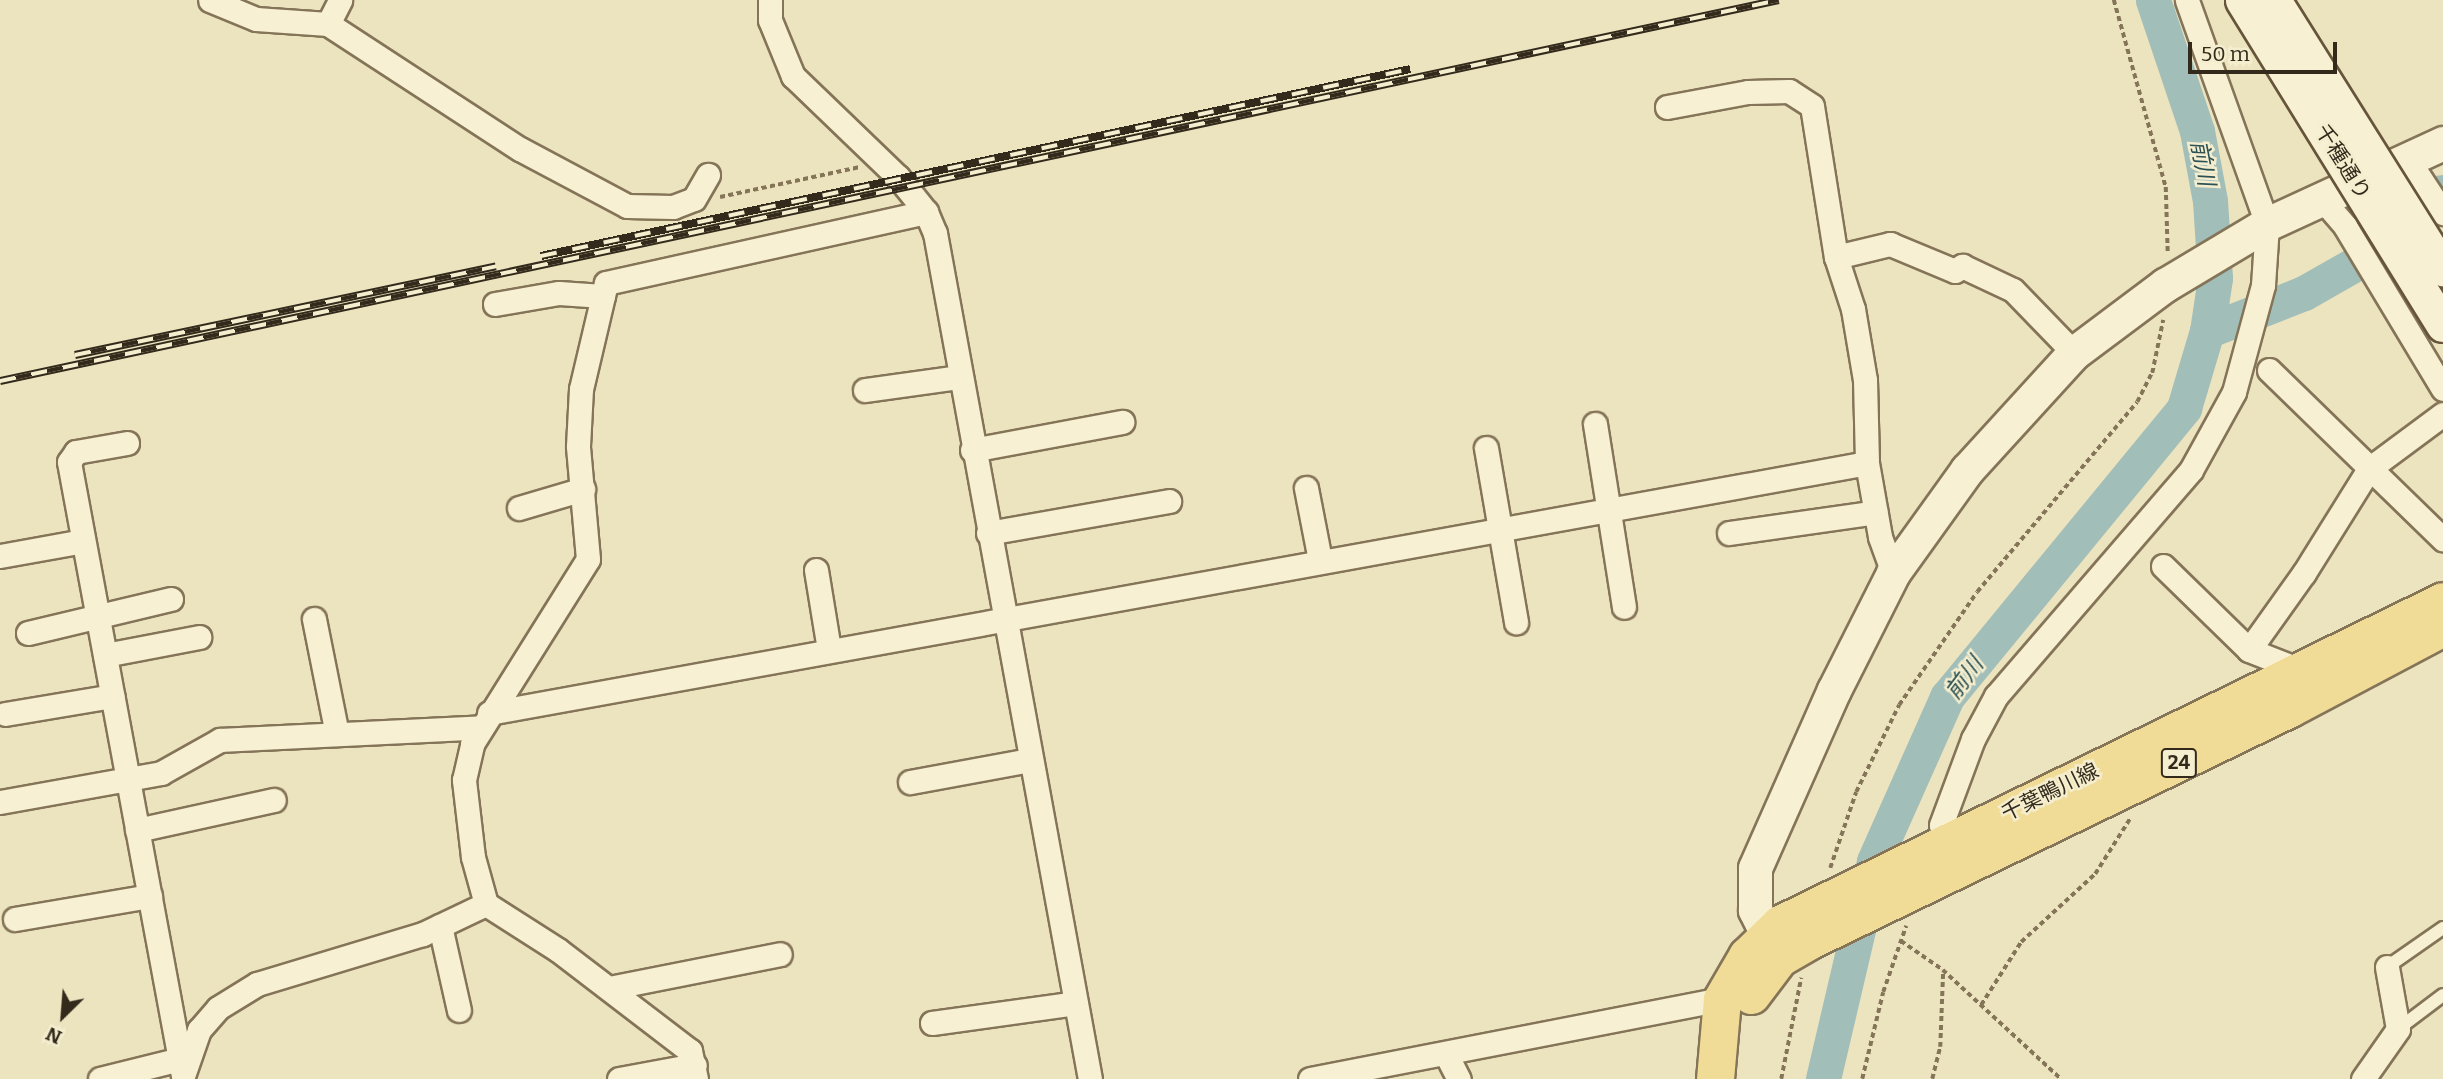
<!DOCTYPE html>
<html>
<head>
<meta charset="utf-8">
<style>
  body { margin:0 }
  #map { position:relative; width:2443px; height:1079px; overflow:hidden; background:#ece3bf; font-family:Bitter,"Noto Sans JP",serif }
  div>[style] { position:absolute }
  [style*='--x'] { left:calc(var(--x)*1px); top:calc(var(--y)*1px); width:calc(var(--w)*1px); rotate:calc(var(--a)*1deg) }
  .river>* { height:35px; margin:-17.5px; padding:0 17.5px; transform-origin:17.5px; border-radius:17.5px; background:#a2beb9 }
  .path>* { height:3.5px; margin-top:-1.75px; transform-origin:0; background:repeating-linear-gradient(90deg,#847458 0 5px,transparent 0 8.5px) }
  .roads { filter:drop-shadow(2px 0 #847458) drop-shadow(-2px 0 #847458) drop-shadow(0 2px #847458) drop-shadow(0 -2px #847458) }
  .lane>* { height:12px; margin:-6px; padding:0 6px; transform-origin:6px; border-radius:6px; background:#f8f0d2 }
  .street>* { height:23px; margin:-11.5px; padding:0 11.5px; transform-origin:11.5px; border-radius:11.5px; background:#f8f0d2 }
  .secondary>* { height:33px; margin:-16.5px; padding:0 16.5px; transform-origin:16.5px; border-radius:16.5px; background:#f8f0d2 }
  .primary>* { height:37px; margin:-18.5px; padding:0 18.5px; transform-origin:18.5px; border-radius:18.5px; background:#f0dc97 }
  .rail>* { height:8px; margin-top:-4px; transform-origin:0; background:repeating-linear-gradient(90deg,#f4edce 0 16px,#342a1c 0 32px); box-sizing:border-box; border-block:2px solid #342a1c }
  .bridges { filter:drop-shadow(2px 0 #66553b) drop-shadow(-2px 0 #66553b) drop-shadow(0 2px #66553b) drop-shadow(0 -2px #66553b) }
  .secondary-bridge>* { height:33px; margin:-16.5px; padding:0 16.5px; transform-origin:16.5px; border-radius:16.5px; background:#f8f0d2 }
  span { translate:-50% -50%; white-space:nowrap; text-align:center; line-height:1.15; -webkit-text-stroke:5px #f4edce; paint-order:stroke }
  .shield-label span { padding:2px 5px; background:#f4edce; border:2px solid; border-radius:5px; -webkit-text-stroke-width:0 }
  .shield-label { font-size:19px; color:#342a1c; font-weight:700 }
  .street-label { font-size:21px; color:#342a1c }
  .water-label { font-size:23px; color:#2c5254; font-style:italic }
  .north { position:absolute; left:28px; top:981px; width:70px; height:70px; -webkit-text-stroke:5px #f4edce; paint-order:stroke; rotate:205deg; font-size:19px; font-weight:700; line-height:28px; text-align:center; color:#342a1c }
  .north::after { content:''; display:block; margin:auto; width:24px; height:32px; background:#342a1c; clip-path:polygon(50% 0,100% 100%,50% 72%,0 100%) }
  .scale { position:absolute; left:2188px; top:42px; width:149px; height:32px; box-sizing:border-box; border:4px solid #342a1c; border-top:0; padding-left:9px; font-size:21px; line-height:24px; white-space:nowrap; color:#342a1c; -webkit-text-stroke:5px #f4edce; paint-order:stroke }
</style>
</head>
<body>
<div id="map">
  <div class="river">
    <i style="--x:2207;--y:331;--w:104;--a:-21.4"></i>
    <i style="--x:2304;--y:293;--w:67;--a:-29.6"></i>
    <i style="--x:2362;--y:260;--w:35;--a:-33"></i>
    <i style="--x:2391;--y:241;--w:65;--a:-47.5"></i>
    <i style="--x:2435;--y:193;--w:8;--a:-7"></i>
    <i style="--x:1823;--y:1079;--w:224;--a:-76.8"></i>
    <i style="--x:1874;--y:861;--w:180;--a:-66"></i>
    <i style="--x:1947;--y:697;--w:374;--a:-50.6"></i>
    <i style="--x:2184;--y:408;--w:80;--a:-73.4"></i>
    <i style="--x:2207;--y:331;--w:54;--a:-81.4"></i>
    <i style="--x:2215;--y:278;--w:77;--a:-93.7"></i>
    <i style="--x:2210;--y:201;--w:71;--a:-100.5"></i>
    <i style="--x:2197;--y:131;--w:138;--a:-108.6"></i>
  </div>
  <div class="path">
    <i style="--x:2114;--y:0;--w:194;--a:74.5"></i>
    <i style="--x:2166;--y:187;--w:66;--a:88.3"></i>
    <i style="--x:720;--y:197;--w:143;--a:-12.1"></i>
    <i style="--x:1830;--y:868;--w:80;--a:-71.1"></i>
    <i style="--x:1856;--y:792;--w:97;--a:-63.7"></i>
    <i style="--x:1899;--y:705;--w:137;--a:-55.4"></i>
    <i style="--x:1977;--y:592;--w:248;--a:-49.9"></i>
    <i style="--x:2137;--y:402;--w:33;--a:-63"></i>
    <i style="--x:2152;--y:373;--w:54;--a:-78.3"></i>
    <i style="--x:1901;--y:941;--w:51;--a:34.6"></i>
    <i style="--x:1943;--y:970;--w:161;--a:42.7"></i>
    <i style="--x:1981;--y:1005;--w:75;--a:-57.6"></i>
    <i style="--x:2021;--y:942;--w:100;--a:-42.6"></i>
    <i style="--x:2095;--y:874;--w:67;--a:-57.7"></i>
    <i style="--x:1781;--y:1079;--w:103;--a:-78.8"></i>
    <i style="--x:1862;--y:1079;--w:89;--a:-76.4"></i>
    <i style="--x:1883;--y:992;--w:70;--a:-70.8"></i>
    <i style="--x:1932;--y:1079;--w:33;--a:-76"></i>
    <i style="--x:1940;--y:1047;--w:77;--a:-87.8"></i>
  </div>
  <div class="roads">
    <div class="lane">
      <i style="--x:2387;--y:967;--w:68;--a:-34.9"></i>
      <i style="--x:2398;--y:1029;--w:56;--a:-37.1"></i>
    </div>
    <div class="street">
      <i style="--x:210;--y:0;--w:50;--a:22.4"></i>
      <i style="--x:256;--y:19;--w:72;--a:4"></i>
      <i style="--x:328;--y:24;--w:229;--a:33.1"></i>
      <i style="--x:520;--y:149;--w:121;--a:28"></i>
      <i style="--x:627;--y:206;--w:46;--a:1.2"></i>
      <i style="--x:673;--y:207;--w:22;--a:-21"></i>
      <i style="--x:694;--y:199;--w:28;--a:-60"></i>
      <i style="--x:770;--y:0;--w:20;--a:90"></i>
      <i style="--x:770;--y:20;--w:61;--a:67.7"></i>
      <i style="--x:793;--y:76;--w:146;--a:43.9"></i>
      <i style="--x:898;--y:177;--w:45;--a:51.3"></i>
      <i style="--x:926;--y:212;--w:23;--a:67"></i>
      <i style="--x:935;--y:233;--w:860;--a:79.62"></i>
      <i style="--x:328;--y:24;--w:27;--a:-63"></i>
      <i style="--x:1667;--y:107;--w:82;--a:-10.5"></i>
      <i style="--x:1748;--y:92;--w:41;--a:-1.4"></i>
      <i style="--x:1789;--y:91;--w:27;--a:33"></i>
      <i style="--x:1812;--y:106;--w:153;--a:81"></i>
      <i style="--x:1836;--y:257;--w:55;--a:71.9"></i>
      <i style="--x:1853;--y:309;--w:72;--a:80.4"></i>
      <i style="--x:1865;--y:380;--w:83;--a:88.6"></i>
      <i style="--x:1867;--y:463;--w:75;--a:80"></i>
      <i style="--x:1880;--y:537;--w:38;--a:70"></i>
      <i style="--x:2407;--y:158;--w:66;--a:56.8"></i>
      <i style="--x:2321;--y:198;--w:37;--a:49"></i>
      <i style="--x:2345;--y:226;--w:190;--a:59"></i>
      <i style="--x:1836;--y:257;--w:56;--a:-13.5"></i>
      <i style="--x:1890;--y:244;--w:70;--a:22.6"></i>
      <i style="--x:1955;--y:271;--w:9;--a:-36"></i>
      <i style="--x:1962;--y:266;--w:56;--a:25.2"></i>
      <i style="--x:2013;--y:290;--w:88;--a:45.9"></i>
      <i style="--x:495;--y:304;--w:65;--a:-9.8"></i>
      <i style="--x:559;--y:293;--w:44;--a:3.9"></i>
      <i style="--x:2269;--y:370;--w:243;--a:44.2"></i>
      <i style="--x:865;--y:390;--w:95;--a:-7.9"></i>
      <i style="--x:1595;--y:424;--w:185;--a:81"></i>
      <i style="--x:127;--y:443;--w:52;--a:170"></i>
      <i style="--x:76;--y:452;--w:12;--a:125"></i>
      <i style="--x:69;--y:462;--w:624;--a:79.48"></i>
      <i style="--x:1486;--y:448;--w:177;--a:80.2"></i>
      <i style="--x:972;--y:450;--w:153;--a:-10.6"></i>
      <i style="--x:1306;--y:488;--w:73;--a:79"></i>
      <i style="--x:519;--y:508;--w:67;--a:-16.5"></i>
      <i style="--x:988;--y:533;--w:184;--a:-10"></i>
      <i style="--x:1729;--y:533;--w:148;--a:-8.1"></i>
      <i style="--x:0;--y:556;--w:84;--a:-10.2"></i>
      <i style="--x:2163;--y:566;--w:120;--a:44.3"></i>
      <i style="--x:2249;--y:650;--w:55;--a:21.4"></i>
      <i style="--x:816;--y:570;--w:80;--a:80.7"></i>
      <i style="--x:314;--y:619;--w:117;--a:78.7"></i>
      <i style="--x:28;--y:633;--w:147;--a:-13.4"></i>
      <i style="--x:2249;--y:650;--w:95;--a:-54.5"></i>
      <i style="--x:2304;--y:573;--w:123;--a:-58"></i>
      <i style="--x:2369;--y:469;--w:92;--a:-36.6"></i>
      <i style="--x:105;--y:655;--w:96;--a:-10.8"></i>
      <i style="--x:489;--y:713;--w:1400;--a:-10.28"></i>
      <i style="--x:5;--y:714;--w:109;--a:-9.5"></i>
      <i style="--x:910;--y:782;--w:122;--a:-10.4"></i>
      <i style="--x:0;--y:802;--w:164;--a:-10.2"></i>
      <i style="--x:161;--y:773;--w:68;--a:-29.2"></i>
      <i style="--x:220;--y:740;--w:262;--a:-2.8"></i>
      <i style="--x:137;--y:830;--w:140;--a:-12.4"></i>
      <i style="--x:1945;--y:844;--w:19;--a:-102"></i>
      <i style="--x:1941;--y:825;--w:92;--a:-69.6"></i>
      <i style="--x:1973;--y:739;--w:49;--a:-61.9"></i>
      <i style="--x:1996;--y:696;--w:298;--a:-49.2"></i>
      <i style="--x:2191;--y:470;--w:89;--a:-61.1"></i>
      <i style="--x:2234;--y:392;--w:111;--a:-74.8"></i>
      <i style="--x:2263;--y:285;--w:61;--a:-86.2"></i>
      <i style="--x:2267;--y:224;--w:238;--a:-109.7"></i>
      <i style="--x:15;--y:919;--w:137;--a:-9.7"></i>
      <i style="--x:440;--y:926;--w:86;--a:77.3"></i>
      <i style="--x:609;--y:988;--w:174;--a:-11.2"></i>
      <i style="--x:932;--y:1023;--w:145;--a:-7.9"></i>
      <i style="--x:1446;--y:1054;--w:28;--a:63"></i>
      <i style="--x:183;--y:1076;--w:49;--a:-70.8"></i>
      <i style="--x:199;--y:1030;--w:29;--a:-49"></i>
      <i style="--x:218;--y:1008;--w:46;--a:-31.6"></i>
      <i style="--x:257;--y:984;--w:173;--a:-16.8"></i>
      <i style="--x:423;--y:934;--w:70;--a:-25.5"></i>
      <i style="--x:100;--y:1079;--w:82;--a:-14"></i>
      <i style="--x:619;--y:1079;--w:77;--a:-10.4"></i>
      <i style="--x:696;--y:1079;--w:29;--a:-102"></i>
      <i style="--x:690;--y:1051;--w:166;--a:-142.6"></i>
      <i style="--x:558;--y:950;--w:85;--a:-147.4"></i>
      <i style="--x:486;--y:904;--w:49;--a:-105.5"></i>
      <i style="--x:473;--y:857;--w:78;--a:-96.7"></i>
      <i style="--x:464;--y:780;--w:37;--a:-77"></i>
      <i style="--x:472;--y:744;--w:218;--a:-57.9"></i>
      <i style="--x:588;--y:559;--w:113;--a:-95.1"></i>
      <i style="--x:578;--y:446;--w:57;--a:-87"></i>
      <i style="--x:581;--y:389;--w:109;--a:-76.7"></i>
      <i style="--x:606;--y:283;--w:328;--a:-12.5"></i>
      <i style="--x:1310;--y:1079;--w:420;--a:-11"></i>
      <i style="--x:2363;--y:1079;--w:61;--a:-55"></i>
      <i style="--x:2398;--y:1029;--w:63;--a:-100.1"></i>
    </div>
    <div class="secondary">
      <i style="--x:1779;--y:958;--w:54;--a:-116.6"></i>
      <i style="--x:1755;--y:910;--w:42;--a:-90"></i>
      <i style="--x:1755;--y:868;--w:195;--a:-66.1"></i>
      <i style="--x:1834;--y:690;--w:131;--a:-63.2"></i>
      <i style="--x:1893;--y:573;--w:127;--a:-54.3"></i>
      <i style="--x:1967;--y:470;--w:159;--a:-47.6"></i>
      <i style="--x:2074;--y:353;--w:114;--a:-36.8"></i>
      <i style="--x:2165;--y:285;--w:119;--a:-30.9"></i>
      <i style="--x:2267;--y:224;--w:194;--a:-24.7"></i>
    </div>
    <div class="primary">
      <i style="--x:1751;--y:995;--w:46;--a:-52.9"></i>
      <i style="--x:1779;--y:958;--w:34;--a:-30"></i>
      <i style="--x:1808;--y:941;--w:535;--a:-25.8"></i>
      <i style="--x:2290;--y:708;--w:173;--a:-27.9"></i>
      <i style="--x:1715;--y:1079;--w:80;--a:-85"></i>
      <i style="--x:1722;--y:999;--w:50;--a:-59.8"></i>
      <i style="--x:1747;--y:956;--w:46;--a:-44.1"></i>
      <i style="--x:1780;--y:924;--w:737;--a:-25.97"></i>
    </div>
  </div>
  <div class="rail">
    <i style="--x:541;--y:256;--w:889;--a:-12.14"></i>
    <i style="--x:75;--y:355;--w:430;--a:-11.9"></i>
    <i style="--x:0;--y:381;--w:1819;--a:-12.09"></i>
  </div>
  <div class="bridges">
    <div class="secondary-bridge">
      <i style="--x:2242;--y:0;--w:382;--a:58.3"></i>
      <i style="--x:2274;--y:0;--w:318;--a:57.9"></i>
    </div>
  </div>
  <div class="shield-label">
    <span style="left:2179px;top:763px">24</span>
  </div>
  <div class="street-label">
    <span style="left:2343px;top:162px;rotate:58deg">千種通り</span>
    <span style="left:2050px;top:792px;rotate:-26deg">千葉鴨川線</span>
  </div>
  <div class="water-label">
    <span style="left:2203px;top:163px;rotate:79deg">前川</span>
    <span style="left:1964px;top:678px;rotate:-53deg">前川</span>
  </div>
  <div class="north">N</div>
  <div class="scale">50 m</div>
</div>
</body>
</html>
